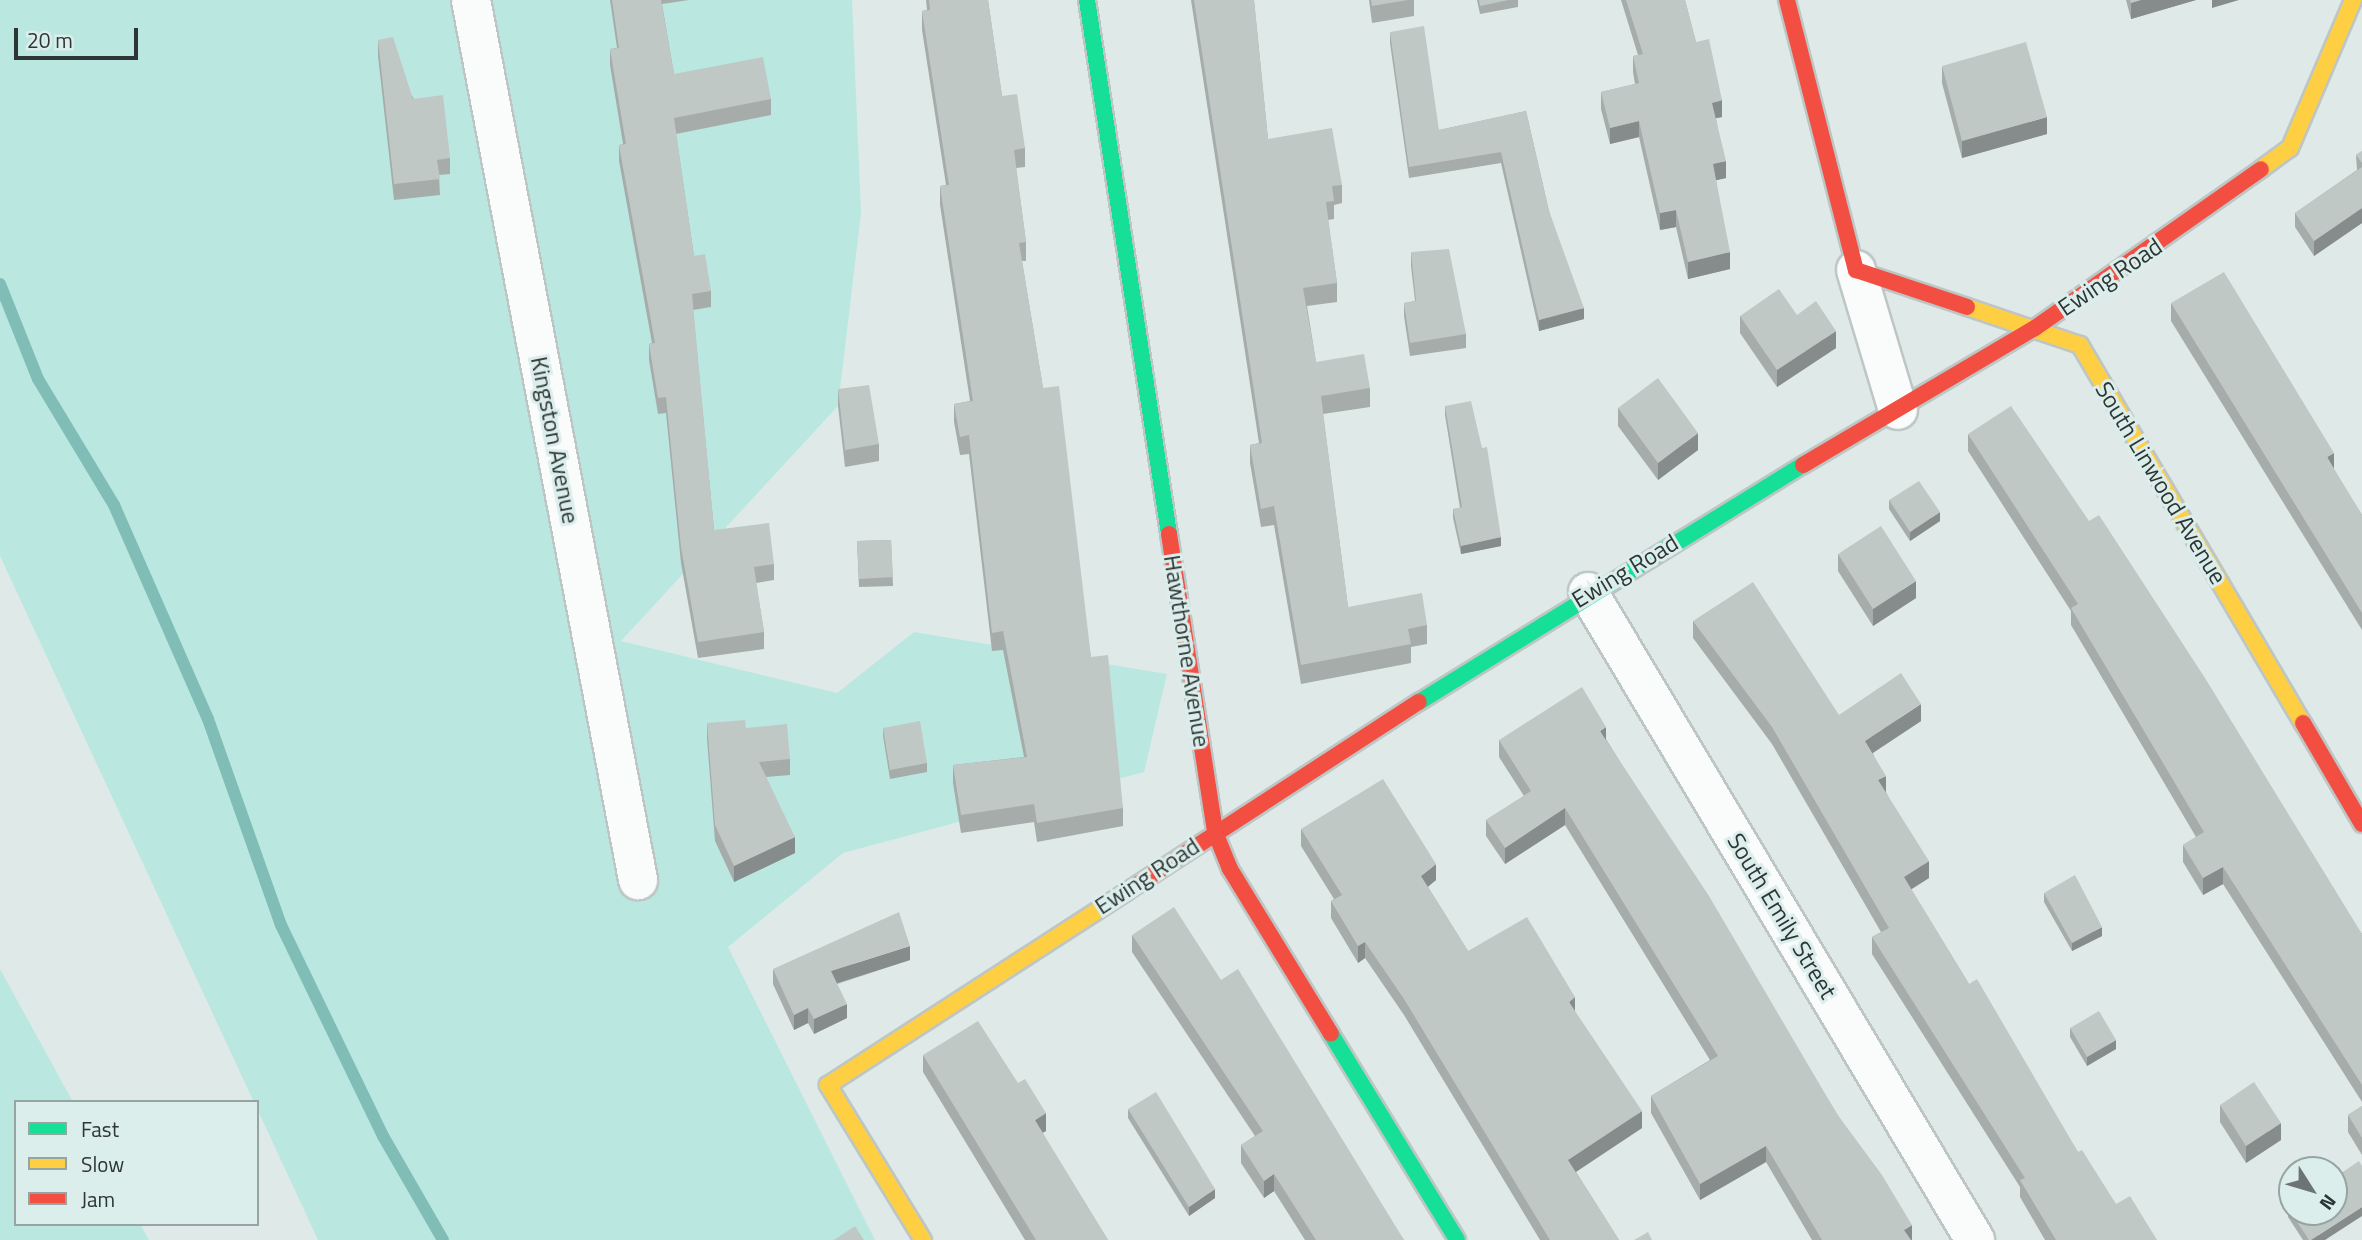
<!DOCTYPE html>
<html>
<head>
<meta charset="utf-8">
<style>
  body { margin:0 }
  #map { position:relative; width:2362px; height:1240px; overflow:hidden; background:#dfeae8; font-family:"Titillium Web",sans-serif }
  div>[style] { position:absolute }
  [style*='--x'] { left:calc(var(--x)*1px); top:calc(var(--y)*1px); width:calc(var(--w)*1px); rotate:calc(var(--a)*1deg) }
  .green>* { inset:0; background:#bbe7e1 }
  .stream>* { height:12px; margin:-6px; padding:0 6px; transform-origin:6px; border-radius:6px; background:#80bdb6 }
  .roads { filter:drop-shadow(2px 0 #bec6c5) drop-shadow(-2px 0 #bec6c5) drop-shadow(0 2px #bec6c5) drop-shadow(0 -2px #bec6c5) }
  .street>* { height:38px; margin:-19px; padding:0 19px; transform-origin:19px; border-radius:19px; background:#fafcfc }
  .fast>* { height:16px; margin:-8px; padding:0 8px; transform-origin:8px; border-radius:8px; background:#16e098 }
  .slow>* { height:16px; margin:-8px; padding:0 8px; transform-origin:8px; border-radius:8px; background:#ffcf43 }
  .jam>* { height:16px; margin:-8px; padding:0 8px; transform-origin:8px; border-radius:8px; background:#f24e42 }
  .wall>* { inset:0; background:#a5acaa }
  .shaded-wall>* { inset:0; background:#868c8b }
  .building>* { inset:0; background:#c0c8c6 }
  span { translate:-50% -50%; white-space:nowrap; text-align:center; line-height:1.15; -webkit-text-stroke:6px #dbeeeb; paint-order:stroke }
  .street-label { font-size:24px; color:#2e3635 }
  .legend { position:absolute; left:14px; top:1100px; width:245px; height:126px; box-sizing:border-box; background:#dbeeeb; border:2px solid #96a4a2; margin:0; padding:9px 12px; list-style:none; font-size:21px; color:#2e3635 }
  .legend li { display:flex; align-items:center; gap:14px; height:35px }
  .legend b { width:35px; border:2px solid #96a4a2 }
  .north { position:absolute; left:2278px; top:1156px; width:70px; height:70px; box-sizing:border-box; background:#dbeeeb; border:2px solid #96a4a2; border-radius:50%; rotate:127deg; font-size:19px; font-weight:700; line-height:28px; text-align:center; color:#2e3635 }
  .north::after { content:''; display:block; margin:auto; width:24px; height:32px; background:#6c7574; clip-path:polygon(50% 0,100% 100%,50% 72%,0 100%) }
  .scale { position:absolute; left:14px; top:28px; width:124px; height:32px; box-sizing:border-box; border:4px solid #2e3635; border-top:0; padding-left:9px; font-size:21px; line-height:24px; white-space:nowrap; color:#2e3635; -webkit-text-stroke:5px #dbeeeb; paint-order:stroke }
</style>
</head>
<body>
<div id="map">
  <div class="green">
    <i style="clip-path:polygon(0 0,852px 0,861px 213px,838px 406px,621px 641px,837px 693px,914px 632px,1167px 674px,1144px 772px,843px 853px,728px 947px,875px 1240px,318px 1240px,0 556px)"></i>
    <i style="clip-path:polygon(0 969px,73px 1102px,16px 1102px,16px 1224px,140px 1224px,149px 1240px,0 1240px)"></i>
  </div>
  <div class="stream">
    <i style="--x:0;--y:284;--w:102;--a:68.2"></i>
    <i style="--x:38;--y:379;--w:147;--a:58.9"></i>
    <i style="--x:114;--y:505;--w:234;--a:66.3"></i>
    <i style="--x:208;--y:719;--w:219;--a:70.5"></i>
    <i style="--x:281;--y:925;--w:234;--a:64.2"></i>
    <i style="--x:383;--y:1136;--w:120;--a:60"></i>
  </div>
  <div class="roads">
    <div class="street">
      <i style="--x:471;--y:0;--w:896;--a:79.25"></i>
      <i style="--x:1856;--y:270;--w:146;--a:73.3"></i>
      <i style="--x:1588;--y:592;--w:755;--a:59.15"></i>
    </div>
    <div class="fast">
      <i style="--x:1087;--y:0;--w:540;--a:81.27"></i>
      <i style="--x:1419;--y:702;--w:451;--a:-31.7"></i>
      <i style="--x:1331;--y:1034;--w:241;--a:58.5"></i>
    </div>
    <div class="slow">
      <i style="--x:2261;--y:169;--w:36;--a:-36"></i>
      <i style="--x:2290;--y:148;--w:161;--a:-66.9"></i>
      <i style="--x:1967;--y:307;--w:119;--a:18.6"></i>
      <i style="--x:2080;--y:345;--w:439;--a:59.5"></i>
      <i style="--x:923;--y:1240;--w:182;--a:-121.5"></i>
      <i style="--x:828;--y:1085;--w:355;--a:-32.9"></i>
    </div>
    <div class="jam">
      <i style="--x:1787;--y:0;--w:279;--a:75.7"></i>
      <i style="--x:1856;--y:270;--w:117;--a:18.4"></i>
      <i style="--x:1803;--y:465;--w:269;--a:-30.6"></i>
      <i style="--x:2035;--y:328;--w:276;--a:-35.1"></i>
      <i style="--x:1169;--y:534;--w:302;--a:81.2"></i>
      <i style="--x:1215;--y:832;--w:40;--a:68"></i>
      <i style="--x:1230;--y:869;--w:193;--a:58.5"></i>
      <i style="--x:2303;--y:723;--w:117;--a:59.7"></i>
      <i style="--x:1126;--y:892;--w:349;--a:-33"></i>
    </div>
  </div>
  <div class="wall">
    <i style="clip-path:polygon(610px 0,689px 0,662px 4px,674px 74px,771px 99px,771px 115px,676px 134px,694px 256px,711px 291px,711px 307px,693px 310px,714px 530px,774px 564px,774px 580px,756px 583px,764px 632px,764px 649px,698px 658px,681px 563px,666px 413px,658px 414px,649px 360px,649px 344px,652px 343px,619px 161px,619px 145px,623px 144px,610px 65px,610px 49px,617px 48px)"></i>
    <i style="clip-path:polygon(926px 0,988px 0,1002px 96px,1025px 148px,1025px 167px,1016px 168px,1026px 242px,1026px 261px,1022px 261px,1043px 388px,1091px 657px,1123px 808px,1123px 826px,1037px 842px,1034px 822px,961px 833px,953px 783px,953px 765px,1024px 757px,1003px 650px,992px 651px,969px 454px,960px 455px,954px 422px,954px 404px,970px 401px,940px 205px,940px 186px,946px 185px,922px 30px,922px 11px,927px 10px)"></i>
    <i style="clip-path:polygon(1191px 0,1254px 0,1268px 139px,1342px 185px,1342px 203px,1334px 205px,1334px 219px,1328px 220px,1337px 283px,1337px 302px,1307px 306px,1316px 362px,1370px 388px,1370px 407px,1323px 414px,1348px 607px,1427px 625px,1427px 644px,1411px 647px,1411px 663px,1301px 684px,1274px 525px,1261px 527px,1250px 463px,1250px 445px,1259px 443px)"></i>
    <i style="clip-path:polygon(1369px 0,1414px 0,1414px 16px,1372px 23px)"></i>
    <i style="clip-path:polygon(1477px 0,1518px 0,1518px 7px,1480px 14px)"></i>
    <i style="clip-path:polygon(1621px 0,1685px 0,1696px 42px,1722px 117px,1716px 118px,1726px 178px,1716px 180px,1730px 269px,1688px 279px,1676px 227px,1660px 230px,1639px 137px,1610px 144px,1601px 109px,1601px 92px,1635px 84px,1633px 72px,1633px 56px,1638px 55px)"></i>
    <i style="clip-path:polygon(2126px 0,2196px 0,2131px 19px)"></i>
    <i style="clip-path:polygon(1390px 32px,1439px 130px,1526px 111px,1549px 211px,1584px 319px,1539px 331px,1501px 163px,1409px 178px,1390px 43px)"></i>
    <i style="clip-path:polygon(378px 40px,450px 158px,450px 174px,439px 175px,440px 195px,394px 200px,378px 56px)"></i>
    <i style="clip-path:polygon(1942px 66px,2047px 134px,1962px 158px,1942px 83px)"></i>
    <i style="clip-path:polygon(2362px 151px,2362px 223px,2314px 256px,2295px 227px,2295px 213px,2357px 170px,2356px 155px)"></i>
    <i style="clip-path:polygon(1411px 252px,1466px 334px,1466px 348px,1410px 356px,1404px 316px,1404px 303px,1415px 301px,1411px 266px)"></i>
    <i style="clip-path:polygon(2171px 303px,2334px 470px,2362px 515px,2362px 630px,2171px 321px)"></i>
    <i style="clip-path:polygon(1797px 315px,1836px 348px,1777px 387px,1740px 333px,1740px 316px)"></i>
    <i style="clip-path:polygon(838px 389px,879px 444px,879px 461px,845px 467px,838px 406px)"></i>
    <i style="clip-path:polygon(1445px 406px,1482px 448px,1501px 546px,1461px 554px,1453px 518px,1453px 509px,1460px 508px,1445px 415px)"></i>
    <i style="clip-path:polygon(1618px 408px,1698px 450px,1658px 480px,1618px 426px)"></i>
    <i style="clip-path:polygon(1968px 434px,2362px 934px,2362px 1102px,2223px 884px,2203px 895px,2183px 862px,2183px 845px,2196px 837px,2071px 625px,2071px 611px,1968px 451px)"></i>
    <i style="clip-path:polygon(1889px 500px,1940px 521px,1910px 541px,1889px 509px)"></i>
    <i style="clip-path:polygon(891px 540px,893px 586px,859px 587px,857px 541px)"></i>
    <i style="clip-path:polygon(1838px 554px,1916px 598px,1873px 626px,1838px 571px)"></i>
    <i style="clip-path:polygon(1693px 621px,1839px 715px,1921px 721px,1873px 753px,1886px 792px,1929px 878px,1911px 889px,1969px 984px,2078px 1152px,2116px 1204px,2157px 1240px,2045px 1240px,2020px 1197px,2020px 1187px,1872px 954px,1872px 937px,1881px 932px,1772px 744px,1693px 638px)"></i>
    <i style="clip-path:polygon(707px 723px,746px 728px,790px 759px,790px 775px,766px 777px,795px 853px,734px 882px,715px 841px,707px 739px)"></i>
    <i style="clip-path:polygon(883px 728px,927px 763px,927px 772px,890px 779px,883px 736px)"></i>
    <i style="clip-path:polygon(1606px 739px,1837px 1114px,1912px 1240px,1812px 1240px,1766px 1162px,1700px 1200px,1651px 1113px,1651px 1096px,1710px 1060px,1565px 825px,1505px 864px,1486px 836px,1486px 820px,1524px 796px,1499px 757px,1499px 740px)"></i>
    <i style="clip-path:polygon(1301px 829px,1436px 880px,1428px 887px,1468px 951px,1575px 1012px,1642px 1128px,1576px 1172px,1619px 1240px,1540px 1240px,1404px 1015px,1365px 958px,1358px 963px,1331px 918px,1331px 901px,1334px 899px,1301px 846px)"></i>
    <i style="clip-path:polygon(2044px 893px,2102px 936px,2072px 951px,2044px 902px)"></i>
    <i style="clip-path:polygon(1132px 935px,1221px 980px,1404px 1240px,1305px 1240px,1274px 1191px,1264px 1198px,1241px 1163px,1241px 1145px,1255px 1136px,1132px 952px)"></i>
    <i style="clip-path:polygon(910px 960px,837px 984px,847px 1018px,814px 1034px,808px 1023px,794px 1030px,773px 984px,773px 969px)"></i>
    <i style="clip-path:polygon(2070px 1028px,2116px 1049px,2087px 1066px,2070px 1037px)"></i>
    <i style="clip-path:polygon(923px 1055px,1046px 1131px,1042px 1133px,1108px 1240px,1025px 1240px,923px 1072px)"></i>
    <i style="clip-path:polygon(2220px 1105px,2281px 1140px,2246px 1163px,2220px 1122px)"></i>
    <i style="clip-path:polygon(2362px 1106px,2362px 1155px,2348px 1132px,2348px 1115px)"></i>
    <i style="clip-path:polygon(1128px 1109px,1215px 1198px,1189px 1216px,1128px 1118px)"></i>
    <i style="clip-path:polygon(2288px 1208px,2325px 1240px,2303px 1240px,2288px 1217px)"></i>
  </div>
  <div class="shaded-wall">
    <i style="clip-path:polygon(2141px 0,2196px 0,2131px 19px,2131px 3px)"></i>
    <i style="clip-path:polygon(2212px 0,2239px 0,2212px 8px)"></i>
    <i style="clip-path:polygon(1722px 100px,1722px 117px,1712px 119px,1712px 103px)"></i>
    <i style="clip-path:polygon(2047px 117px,2047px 134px,1962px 158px,1962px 141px)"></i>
    <i style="clip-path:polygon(1639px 121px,1639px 137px,1610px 144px,1610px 128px)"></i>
    <i style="clip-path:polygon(1726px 161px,1726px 178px,1713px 181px,1713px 164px)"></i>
    <i style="clip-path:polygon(2362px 208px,2362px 223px,2314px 256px,2314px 241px)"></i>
    <i style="clip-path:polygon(1676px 210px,1676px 227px,1660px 230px,1660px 213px)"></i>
    <i style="clip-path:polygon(1730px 252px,1730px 269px,1688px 279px,1688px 262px)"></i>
    <i style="clip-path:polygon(1584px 308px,1584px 319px,1539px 331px,1539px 320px)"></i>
    <i style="clip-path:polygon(1836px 331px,1836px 348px,1777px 387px,1777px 370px)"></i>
    <i style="clip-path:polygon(1698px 433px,1698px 450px,1658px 480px,1658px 463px)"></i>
    <i style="clip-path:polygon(2334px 453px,2334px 470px,2327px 457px)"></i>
    <i style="clip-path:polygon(1940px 512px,1940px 521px,1910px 541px,1910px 532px)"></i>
    <i style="clip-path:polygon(1501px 537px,1501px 546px,1461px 554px,1461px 546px)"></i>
    <i style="clip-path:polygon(1916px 581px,1916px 598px,1873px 626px,1873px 609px)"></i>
    <i style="clip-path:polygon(1921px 704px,1921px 721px,1865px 758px,1865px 741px)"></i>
    <i style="clip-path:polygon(1606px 727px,1606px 744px,1600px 731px)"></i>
    <i style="clip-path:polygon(1886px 776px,1886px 793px,1878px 780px)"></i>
    <i style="clip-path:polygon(1565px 808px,1565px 825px,1505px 864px,1505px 848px)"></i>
    <i style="clip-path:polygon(795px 837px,795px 853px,734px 882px,734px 866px)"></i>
    <i style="clip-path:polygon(1929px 861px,1929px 878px,1904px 894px,1904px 877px)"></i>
    <i style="clip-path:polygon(1436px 864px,1436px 880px,1421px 892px,1421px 876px)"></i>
    <i style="clip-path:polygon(2223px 867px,2223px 884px,2203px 895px,2203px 878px)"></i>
    <i style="clip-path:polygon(2102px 927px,2102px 936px,2072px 951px,2072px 943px)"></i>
    <i style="clip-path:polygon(1365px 942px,1365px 958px,1358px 963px,1358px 946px)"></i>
    <i style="clip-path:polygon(910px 946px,910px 960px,831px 985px,831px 971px)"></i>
    <i style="clip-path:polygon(1575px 997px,1575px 1014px,1569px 1002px)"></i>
    <i style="clip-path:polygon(847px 1004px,847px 1018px,814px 1034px,814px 1019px)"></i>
    <i style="clip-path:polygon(808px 1008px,808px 1023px,794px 1030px,794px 1015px)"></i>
    <i style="clip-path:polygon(2116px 1040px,2116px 1049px,2087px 1066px,2087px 1057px)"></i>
    <i style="clip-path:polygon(1642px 1111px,1642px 1128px,1568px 1177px,1568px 1160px)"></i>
    <i style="clip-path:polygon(1046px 1113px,1046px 1131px,1035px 1137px,1035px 1120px)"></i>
    <i style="clip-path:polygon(2281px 1123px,2281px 1140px,2246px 1163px,2246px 1146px)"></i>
    <i style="clip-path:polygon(1766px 1146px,1766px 1162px,1700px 1200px,1700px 1184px)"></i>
    <i style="clip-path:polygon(1274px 1174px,1274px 1191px,1264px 1198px,1264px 1181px)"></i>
    <i style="clip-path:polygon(1215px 1189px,1215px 1198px,1189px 1216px,1189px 1207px)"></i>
    <i style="clip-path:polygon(2362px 1207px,2362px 1216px,2325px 1240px,2311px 1240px)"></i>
    <i style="clip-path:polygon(1912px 1225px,1912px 1240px,1904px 1240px,1904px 1230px)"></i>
  </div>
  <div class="building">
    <i style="clip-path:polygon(612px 0,661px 0,674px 74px,763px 57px,771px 99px,674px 118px,694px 256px,705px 254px,711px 291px,692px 294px,714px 530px,769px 523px,774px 564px,754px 567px,764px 632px,698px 642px,681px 547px,666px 397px,658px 398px,649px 344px,655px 343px,619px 145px,626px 144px,610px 49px,619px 48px)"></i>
    <i style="clip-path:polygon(929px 0,988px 0,1002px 96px,1017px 94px,1025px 148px,1014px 150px,1026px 242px,1019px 243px,1043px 388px,1059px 386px,1091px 657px,1108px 655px,1123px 808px,1037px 823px,1034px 804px,961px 815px,953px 765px,1027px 757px,1003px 631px,992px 633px,969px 435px,960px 437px,954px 404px,973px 401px,940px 186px,949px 185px,922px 11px,930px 10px)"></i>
    <i style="clip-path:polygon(1194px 0,1254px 0,1268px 139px,1332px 128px,1342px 185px,1332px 186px,1334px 201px,1326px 202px,1337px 283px,1303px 288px,1316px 362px,1364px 354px,1370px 388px,1321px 396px,1348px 607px,1422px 593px,1427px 625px,1408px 629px,1411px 644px,1301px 665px,1274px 506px,1261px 509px,1250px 445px,1262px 443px)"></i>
    <i style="clip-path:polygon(1371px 0,1408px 0,1372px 6px)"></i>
    <i style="clip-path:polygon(1479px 0,1509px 0,1480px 6px)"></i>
    <i style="clip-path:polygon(1626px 0,1685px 0,1696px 42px,1709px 39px,1722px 100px,1712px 103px,1726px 161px,1713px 164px,1730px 252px,1688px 262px,1676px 210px,1660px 213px,1639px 121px,1610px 128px,1601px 92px,1639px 83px,1633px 56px,1643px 54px)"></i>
    <i style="clip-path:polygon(2130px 0,2141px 0,2131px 3px)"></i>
    <i style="clip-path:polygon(1424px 26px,1439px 130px,1526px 111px,1549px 211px,1584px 308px,1539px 320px,1501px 152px,1409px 167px,1390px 32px)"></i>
    <i style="clip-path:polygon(393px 37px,413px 99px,443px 95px,450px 158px,437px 160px,440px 179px,394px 184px,378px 40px)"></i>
    <i style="clip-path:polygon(2026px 42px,2047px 117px,1962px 141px,1942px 66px)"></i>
    <i style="clip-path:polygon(2362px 151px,2362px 163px,2356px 155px)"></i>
    <i style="clip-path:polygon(2362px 167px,2362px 208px,2314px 241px,2295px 213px)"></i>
    <i style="clip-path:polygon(1449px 249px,1466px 334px,1410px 343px,1404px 303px,1416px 301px,1411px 252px)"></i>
    <i style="clip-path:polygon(2224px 272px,2334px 453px,2327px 457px,2362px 515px,2362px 613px,2171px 303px)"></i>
    <i style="clip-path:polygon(1779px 289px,1797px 315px,1816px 301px,1836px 331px,1777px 370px,1740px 316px)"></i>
    <i style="clip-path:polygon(1658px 378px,1698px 433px,1658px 463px,1618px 408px)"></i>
    <i style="clip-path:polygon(869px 385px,879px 444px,845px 450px,838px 389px)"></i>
    <i style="clip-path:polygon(1471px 401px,1482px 448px,1487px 447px,1501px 537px,1461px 546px,1453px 509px,1462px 507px,1445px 406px)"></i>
    <i style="clip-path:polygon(2011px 406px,2089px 521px,2099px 515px,2205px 678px,2362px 934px,2362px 1085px,2223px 867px,2203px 878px,2183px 845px,2204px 832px,2071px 608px,2078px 604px,1968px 434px)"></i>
    <i style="clip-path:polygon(1919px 481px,1940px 512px,1910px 532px,1889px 500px)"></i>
    <i style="clip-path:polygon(1881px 526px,1916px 581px,1873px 609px,1838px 554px)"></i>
    <i style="clip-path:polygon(891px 540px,893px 577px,859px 579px,857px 541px)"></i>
    <i style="clip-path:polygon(1753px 582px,1839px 715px,1901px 673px,1921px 704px,1865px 741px,1886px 776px,1878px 780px,1929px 861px,1904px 877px,1969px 984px,1977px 979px,2078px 1152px,2082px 1150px,2116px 1204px,2130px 1196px,2157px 1240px,2056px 1240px,2020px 1180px,2025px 1178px,1872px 937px,1889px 928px,1772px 727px,1693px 621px)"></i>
    <i style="clip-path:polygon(1582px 687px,1606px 727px,1600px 731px,1709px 896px,1837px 1114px,1882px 1175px,1912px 1225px,1904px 1230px,1911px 1240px,1822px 1240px,1766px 1146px,1700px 1184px,1651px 1096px,1718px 1056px,1565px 808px,1505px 848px,1486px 820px,1531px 791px,1499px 740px)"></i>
    <i style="clip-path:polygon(745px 720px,746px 728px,787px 724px,790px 759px,759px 762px,795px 837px,734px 866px,715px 825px,707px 723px)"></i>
    <i style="clip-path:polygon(920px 721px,927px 763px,890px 770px,883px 728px)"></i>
    <i style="clip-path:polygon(1383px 779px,1436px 864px,1421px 876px,1468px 951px,1527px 917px,1575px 997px,1569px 1002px,1642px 1111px,1568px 1160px,1619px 1240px,1550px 1240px,1404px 999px,1365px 942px,1358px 946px,1331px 901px,1342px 895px,1301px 829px)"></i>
    <i style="clip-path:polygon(2075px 875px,2102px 927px,2072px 943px,2044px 893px)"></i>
    <i style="clip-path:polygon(1174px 907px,1221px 980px,1238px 969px,1404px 1240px,1316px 1240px,1274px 1174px,1264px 1181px,1241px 1145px,1263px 1131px,1132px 935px)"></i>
    <i style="clip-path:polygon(899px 912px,910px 946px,831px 971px,847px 1004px,814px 1019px,808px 1008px,794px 1015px,773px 969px)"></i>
    <i style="clip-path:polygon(2099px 1011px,2116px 1040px,2087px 1057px,2070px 1028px)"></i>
    <i style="clip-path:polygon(978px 1021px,1018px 1083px,1025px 1079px,1046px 1113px,1035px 1120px,1108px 1240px,1036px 1240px,923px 1055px)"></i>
    <i style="clip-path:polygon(2254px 1082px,2281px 1123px,2246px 1146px,2220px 1105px)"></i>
    <i style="clip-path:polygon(1156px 1092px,1215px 1189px,1189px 1207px,1128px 1109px)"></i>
    <i style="clip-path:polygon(2362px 1106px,2362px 1138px,2348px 1115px)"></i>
    <i style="clip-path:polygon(2359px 1161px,2362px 1166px,2362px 1207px,2311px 1240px,2309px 1240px,2288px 1208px,2292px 1205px,2292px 1212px,2334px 1212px,2334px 1178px)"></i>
    <i style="clip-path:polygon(855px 1226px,864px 1240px,834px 1240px)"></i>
    <i style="clip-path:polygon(1648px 1232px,1652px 1240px,1634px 1240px)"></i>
  </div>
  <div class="street-label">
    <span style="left:2110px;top:277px;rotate:-34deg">Ewing Road</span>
    <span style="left:555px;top:440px;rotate:79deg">Kingston Avenue</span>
    <span style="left:2161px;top:483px;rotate:59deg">South Linwood Avenue</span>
    <span style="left:1625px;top:571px;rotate:-31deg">Ewing Road</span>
    <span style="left:1187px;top:651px;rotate:81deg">Hawthorne Avenue</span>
    <span style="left:1147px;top:876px;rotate:-33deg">Ewing Road</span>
    <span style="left:1782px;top:916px;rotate:59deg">South Emily Street</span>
  </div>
  <ul class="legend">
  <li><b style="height:9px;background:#16e098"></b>Fast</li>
  <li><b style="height:9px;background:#ffcf43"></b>Slow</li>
  <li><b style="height:9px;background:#f24e42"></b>Jam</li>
  </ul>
  <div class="north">N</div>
  <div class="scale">20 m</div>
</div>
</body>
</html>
